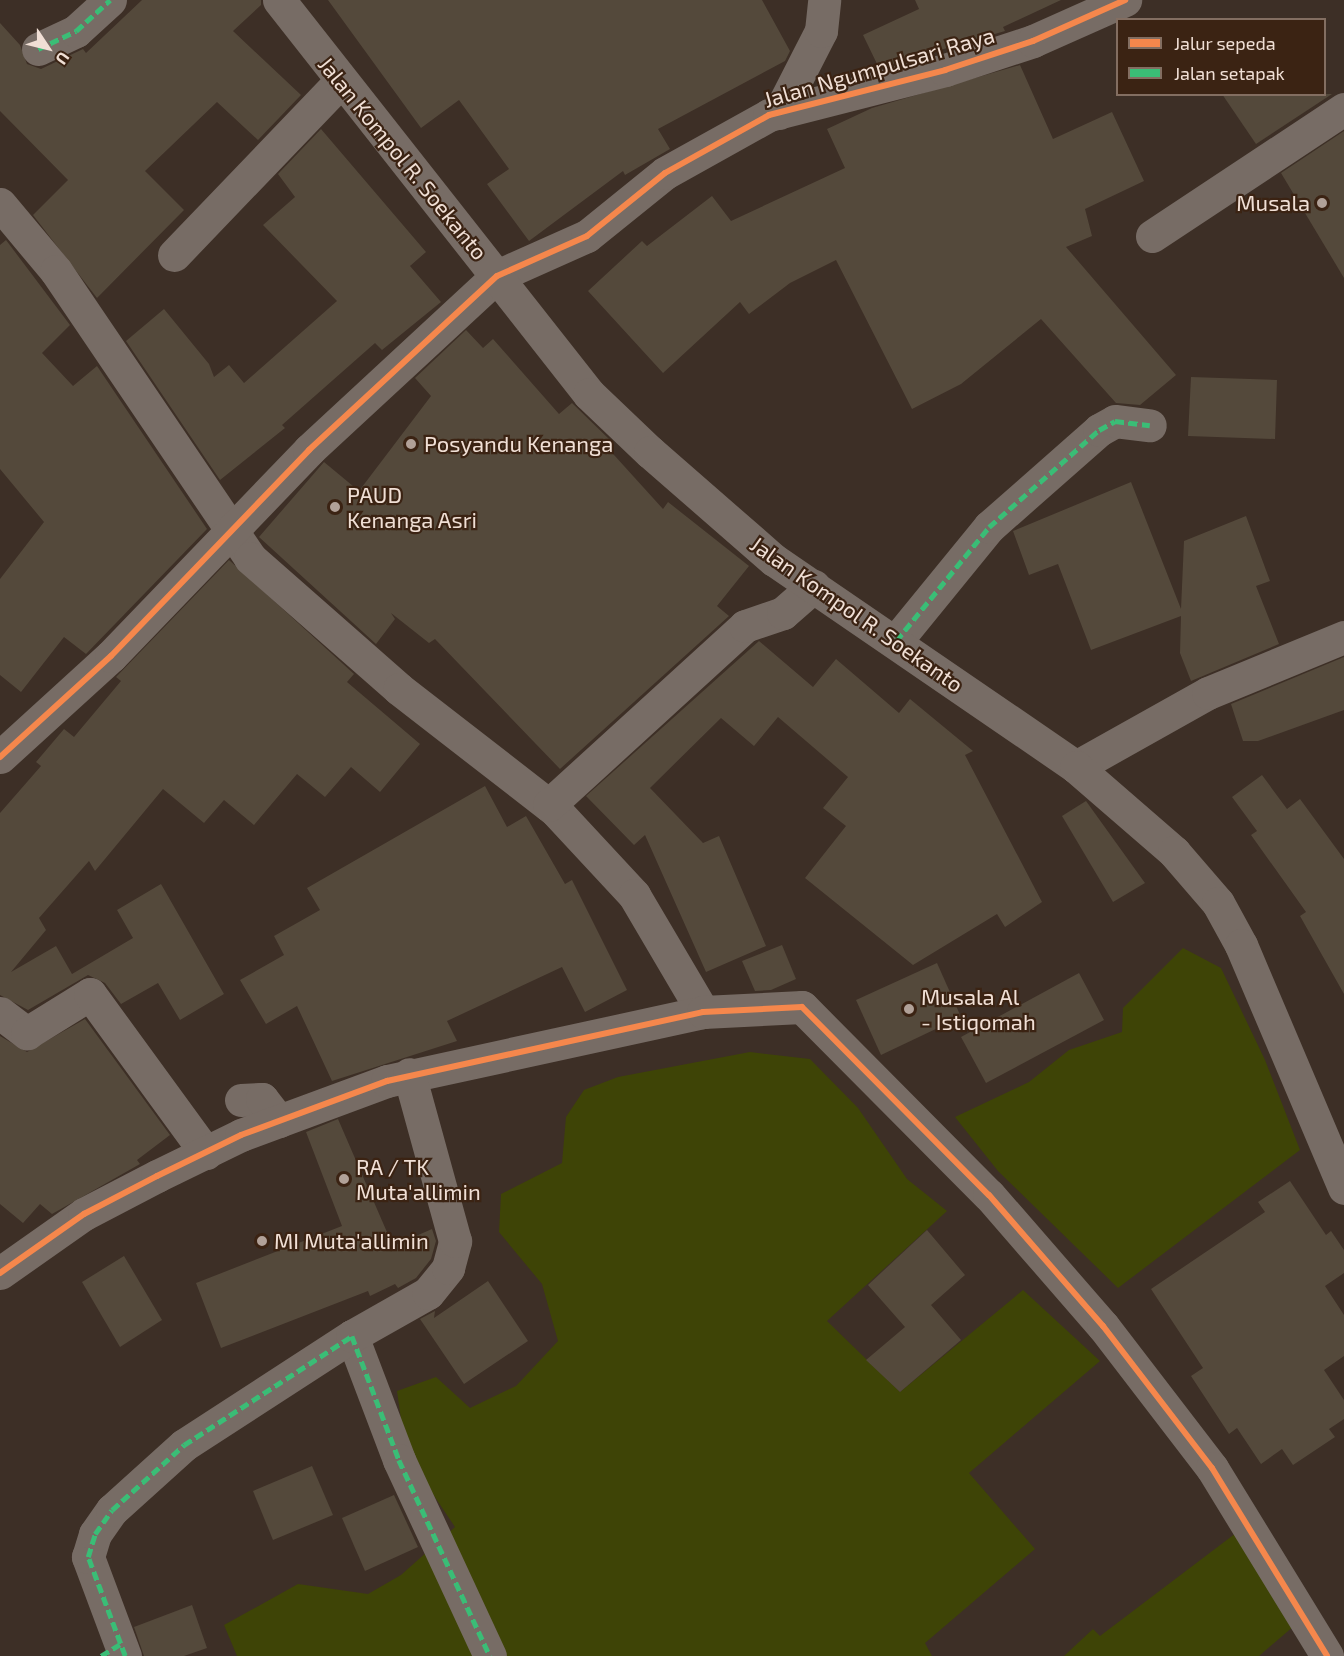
<!DOCTYPE html>
<html>
<head>
<meta charset="utf-8">
<style>
  body { margin:0 }
  #map { position:relative; width:1344px; height:1656px; overflow:hidden; background:#3d2f26; font-family:"Exo 2",sans-serif }
  div>[style] { position:absolute }
  [style*='--x'] { left:calc(var(--x)*1px); top:calc(var(--y)*1px); width:calc(var(--w)*1px); rotate:calc(var(--a)*1deg) }
  .green>* { inset:0; background:#3e4406 }
  .building>* { inset:0; background:#54493b }
  .minor>* { height:33px; margin:-16.5px; padding:0 16.5px; transform-origin:16.5px; border-radius:16.5px; background:#776c65 }
  .secondary>* { height:33px; margin:-16.5px; padding:0 16.5px; transform-origin:16.5px; border-radius:16.5px; background:#776c65 }
  .quiet>* { height:4.5px; margin-top:-2.25px; transform-origin:0; background:repeating-linear-gradient(90deg,#3abd76 0 9px,transparent 0 13.5px) }
  .cycleway>* { height:6px; margin:-3px; padding:0 3px; transform-origin:3px; border-radius:3px; background:#f5874c }
  .dots>* { width:16px; height:16px; translate:-50% -50%; box-sizing:border-box; border:3px solid #3b2313; border-radius:50% }
  span { translate:-50% -50%; white-space:nowrap; text-align:center; line-height:1.15; -webkit-text-stroke:4.5px #3b2313; paint-order:stroke }
  .street-label { font-size:22px; color:#f0dfd5 }
  .poi-label { font-size:22px; color:#f0dfd5 }
  .right { translate:-100% -50%; text-align:right }
  .left { translate:0 -50%; text-align:left }
  .legend { position:absolute; left:1116px; top:18px; width:210px; height:78px; box-sizing:border-box; background:#3b2313; border:2px solid #836e61; margin:0; padding:8px 10px; list-style:none; font-size:18px; color:#f0dfd5 }
  .legend li { display:flex; align-items:center; gap:12px; height:30px }
  .legend b { width:30px; border:2px solid #836e61 }
  .north { position:absolute; left:18px; top:18px; width:60px; height:60px; -webkit-text-stroke:4px #3b2313; paint-order:stroke; rotate:125deg; font-size:16px; font-weight:700; line-height:24px; text-align:center; color:#f0dfd5 }
  .north::after { content:''; display:block; margin:auto; width:21px; height:27px; background:#f0dfd5; clip-path:polygon(50% 0,100% 100%,50% 72%,0 100%) }
</style>
</head>
<body>
<div id="map">
  <div class="green">
    <i style="clip-path:polygon(1183px 948px,1221px 968px,1265px 1060px,1300px 1150px,1118px 1288px,998px 1171px,955px 1117px,1029px 1082px,1069px 1050px,1122px 1032px,1123px 1008px)"></i>
    <i style="clip-path:polygon(750px 1052px,810px 1059px,858px 1108px,907px 1179px,947px 1211px,827px 1321px,900px 1392px,1023px 1290px,1100px 1361px,969px 1473px,1035px 1549px,925px 1643px,932px 1656px,237px 1656px,224px 1625px,298px 1584px,368px 1594px,401px 1575px,455px 1527px,406px 1454px,397px 1391px,436px 1377px,470px 1408px,516px 1386px,558px 1341px,542px 1284px,499px 1232px,501px 1194px,562px 1163px,566px 1117px,584px 1090px,618px 1077px)"></i>
    <i style="clip-path:polygon(1236px 1533px,1294px 1626px,1259px 1656px,1064px 1656px,1093px 1629px,1100px 1636px)"></i>
  </div>
  <div class="building">
    <i style="clip-path:polygon(142px 0,261px 0,261px 5px,233px 31px,301px 95px,258px 140px,217px 102px,145px 171px,184px 210px,97px 298px,33px 215px,68px 180px,0 111px,0 23px,20px 45px,27px 64px,41px 69px,83px 49px,86px 53px)"></i>
    <i style="clip-path:polygon(328px 0,762px 0,790px 51px,785px 61px,658px 129px,670px 149px,625px 175px,623px 171px,529px 241px,487px 184px,509px 169px,459px 100px,421px 128px)"></i>
    <i style="clip-path:polygon(915px 0,1061px 0,1003px 27px,1005px 31px,879px 68px,863px 35px,919px 9px)"></i>
    <i style="clip-path:polygon(1020px 65px,1053px 139px,1112px 112px,1144px 181px,1085px 209px,1092px 236px,1066px 247px,1176px 375px,1140px 405px,1116px 403px,1041px 319px,961px 384px,912px 409px,836px 260px,790px 283px,749px 314px,740px 302px,663px 373px,588px 291px,642px 241px,647px 246px,712px 196px,731px 221px,845px 168px,827px 129px,872px 108px)"></i>
    <i style="clip-path:polygon(1222px 94px,1332px 94px,1256px 144px)"></i>
    <i style="clip-path:polygon(321px 129px,426px 252px,410px 266px,441px 302px,382px 350px,375px 343px,282px 425px,285px 428px,220px 480px,126px 341px,164px 309px,209px 364px,214px 377px,229px 365px,244px 383px,337px 301px,263px 225px,295px 197px,278px 174px)"></i>
    <i style="clip-path:polygon(1344px 131px,1344px 278px,1281px 173px)"></i>
    <i style="clip-path:polygon(6px 240px,70px 325px,42px 353px,73px 386px,97px 366px,207px 529px,86px 654px,64px 637px,21px 692px,0 675px,0 579px,44px 522px,0 469px,0 245px)"></i>
    <i style="clip-path:polygon(466px 330px,483px 348px,493px 339px,559px 414px,572px 403px,610px 440px,605px 445px,663px 509px,668px 502px,749px 566px,717px 606px,729px 616px,560px 769px,435px 639px,429px 643px,391px 613px,395px 619px,376px 644px,259px 537px,324px 462px,359px 491px,431px 396px,415px 378px)"></i>
    <i style="clip-path:polygon(1191px 377px,1277px 380px,1275px 439px,1188px 436px)"></i>
    <i style="clip-path:polygon(1131px 482px,1181px 609px,1184px 541px,1246px 516px,1270px 581px,1256px 586px,1279px 644px,1191px 681px,1180px 653px,1181px 616px,1091px 650px,1058px 564px,1029px 575px,1013px 531px)"></i>
    <i style="clip-path:polygon(229px 560px,354px 674px,347px 682px,420px 744px,380px 792px,351px 767px,325px 797px,297px 774px,254px 825px,224px 800px,204px 823px,163px 789px,95px 871px,89px 861px,39px 918px,46px 930px,11px 972px,56px 946px,72px 974px,133px 938px,117px 910px,161px 884px,224px 994px,180px 1020px,158px 983px,121px 1004px,105px 983px,88px 975px,28px 1010px,0 995px,0 813px,41px 766px,36px 762px,64px 729px,74px 737px,121px 681px,116px 677px)"></i>
    <i style="clip-path:polygon(759px 641px,813px 687px,836px 659px,899px 713px,910px 699px,973px 751px,965px 755px,1042px 902px,1005px 927px,997px 914px,913px 965px,805px 878px,846px 826px,823px 808px,848px 777px,778px 717px,754px 746px,721px 718px,650px 788px,703px 843px,719px 836px,766px 946px,706px 972px,645px 835px,634px 845px,586px 796px)"></i>
    <i style="clip-path:polygon(1344px 657px,1344px 710px,1258px 741px,1243px 741px,1231px 704px)"></i>
    <i style="clip-path:polygon(1262px 775px,1287px 809px,1300px 799px,1344px 859px,1344px 994px,1300px 916px,1306px 912px,1251px 835px,1257px 831px,1232px 797px)"></i>
    <i style="clip-path:polygon(485px 786px,507px 827px,526px 816px,565px 884px,572px 880px,627px 990px,585px 1012px,562px 967px,447px 1021px,457px 1041px,332px 1081px,297px 1006px,266px 1024px,240px 980px,284px 955px,274px 936px,320px 910px,307px 888px)"></i>
    <i style="clip-path:polygon(1086px 801px,1145px 883px,1113px 902px,1062px 816px)"></i>
    <i style="clip-path:polygon(782px 945px,796px 979px,771px 990px,755px 991px,742px 961px)"></i>
    <i style="clip-path:polygon(937px 963px,961px 1017px,881px 1055px,856px 1000px)"></i>
    <i style="clip-path:polygon(1079px 973px,1104px 1020px,986px 1083px,961px 1037px)"></i>
    <i style="clip-path:polygon(85px 1019px,170px 1135px,137px 1160px,140px 1164px,52px 1214px,40px 1204px,23px 1223px,0 1204px,0 1036px,27px 1052px)"></i>
    <i style="clip-path:polygon(338px 1119px,393px 1246px,432px 1229px,436px 1241px,431px 1259px,416px 1278px,398px 1288px,395px 1284px,370px 1296px,368px 1291px,221px 1348px,196px 1283px,342px 1226px,306px 1132px)"></i>
    <i style="clip-path:polygon(1290px 1181px,1326px 1235px,1331px 1231px,1344px 1250px,1344px 1273px,1325px 1286px,1344px 1315px,1344px 1356px,1324px 1370px,1344px 1400px,1344px 1419px,1329px 1429px,1335px 1437px,1293px 1465px,1282px 1449px,1261px 1464px,1237px 1428px,1229px 1434px,1191px 1376px,1203px 1368px,1151px 1289px,1265px 1212px,1258px 1202px)"></i>
    <i style="clip-path:polygon(927px 1230px,965px 1275px,931px 1305px,961px 1340px,900px 1392px,866px 1360px,905px 1327px,868px 1285px)"></i>
    <i style="clip-path:polygon(124px 1256px,162px 1320px,120px 1347px,82px 1282px)"></i>
    <i style="clip-path:polygon(488px 1281px,528px 1341px,464px 1384px,420px 1319px,435px 1311px,434px 1318px)"></i>
    <i style="clip-path:polygon(312px 1466px,333px 1515px,273px 1540px,253px 1491px)"></i>
    <i style="clip-path:polygon(394px 1495px,418px 1547px,365px 1571px,342px 1518px)"></i>
    <i style="clip-path:polygon(192px 1605px,207px 1648px,184px 1656px,144px 1656px,134px 1627px)"></i>
  </div>
  <div class="minor">
    <i style="--x:38;--y:49;--w:42;--a:-25.3"></i>
    <i style="--x:76;--y:31;--w:46;--a:-42.4"></i>
    <i style="--x:779;--y:113;--w:92;--a:-62.9"></i>
    <i style="--x:821;--y:31;--w:31;--a:-84"></i>
    <i style="--x:0;--y:204;--w:87;--a:50.1"></i>
    <i style="--x:56;--y:271;--w:346;--a:55.9"></i>
    <i style="--x:250;--y:558;--w:198;--a:41.3"></i>
    <i style="--x:399;--y:689;--w:199;--a:37.8"></i>
    <i style="--x:556;--y:811;--w:115;--a:47.1"></i>
    <i style="--x:634;--y:895;--w:136;--a:59.5"></i>
    <i style="--x:1152;--y:236;--w:230;--a:-33.5"></i>
    <i style="--x:174;--y:255;--w:240;--a:-46.2"></i>
    <i style="--x:896;--y:641;--w:147;--a:-50.8"></i>
    <i style="--x:989;--y:527;--w:147;--a:-41.4"></i>
    <i style="--x:1099;--y:430;--w:18;--a:-29"></i>
    <i style="--x:1115;--y:421;--w:35;--a:7"></i>
    <i style="--x:0;--y:757;--w:150;--a:-42.3"></i>
    <i style="--x:111;--y:656;--w:286;--a:-46.1"></i>
    <i style="--x:309;--y:450;--w:256;--a:-42.8"></i>
    <i style="--x:497;--y:276;--w:98;--a:-24"></i>
    <i style="--x:587;--y:236;--w:100;--a:-38.9"></i>
    <i style="--x:665;--y:173;--w:119;--a:-29.1"></i>
    <i style="--x:769;--y:115;--w:182;--a:-14.3"></i>
    <i style="--x:945;--y:70;--w:93;--a:-18.2"></i>
    <i style="--x:1033;--y:41;--w:101;--a:-24"></i>
    <i style="--x:1076;--y:767;--w:151;--a:-29.3"></i>
    <i style="--x:1208;--y:693;--w:147;--a:-22.4"></i>
    <i style="--x:549;--y:805;--w:265;--a:-42.4"></i>
    <i style="--x:745;--y:626;--w:40;--a:-18.9"></i>
    <i style="--x:783;--y:613;--w:41;--a:-41.1"></i>
    <i style="--x:0;--y:1013;--w:34;--a:37"></i>
    <i style="--x:27;--y:1033;--w:74;--a:-31.8"></i>
    <i style="--x:90;--y:994;--w:197;--a:53.9"></i>
    <i style="--x:241;--y:1100;--w:21;--a:-3"></i>
    <i style="--x:262;--y:1099;--w:28;--a:52"></i>
    <i style="--x:0;--y:1273;--w:103;--a:-35.1"></i>
    <i style="--x:84;--y:1214;--w:82;--a:-27.5"></i>
    <i style="--x:157;--y:1176;--w:93;--a:-26"></i>
    <i style="--x:241;--y:1135;--w:156;--a:-20.3"></i>
    <i style="--x:387;--y:1081;--w:323;--a:-12.3"></i>
    <i style="--x:703;--y:1012;--w:99;--a:-2.9"></i>
    <i style="--x:802;--y:1007;--w:265;--a:45.2"></i>
    <i style="--x:989;--y:1195;--w:174;--a:49"></i>
    <i style="--x:1103;--y:1326;--w:179;--a:52.5"></i>
    <i style="--x:1212;--y:1468;--w:220;--a:58.5"></i>
    <i style="--x:352;--y:1336;--w:133;--a:69.2"></i>
    <i style="--x:399;--y:1460;--w:216;--a:65.1"></i>
    <i style="--x:125;--y:1656;--w:106;--a:-110.5"></i>
    <i style="--x:88;--y:1557;--w:24;--a:-73"></i>
    <i style="--x:95;--y:1534;--w:29;--a:-55"></i>
    <i style="--x:112;--y:1510;--w:97;--a:-42.1"></i>
    <i style="--x:184;--y:1445;--w:200;--a:-33"></i>
    <i style="--x:352;--y:1336;--w:87;--a:-29.5"></i>
    <i style="--x:428;--y:1293;--w:32;--a:-51"></i>
    <i style="--x:448;--y:1268;--w:28;--a:-75"></i>
    <i style="--x:455;--y:1241;--w:173;--a:-105.4"></i>
  </div>
  <div class="secondary">
    <i style="--x:279;--y:0;--w:501;--a:51.8"></i>
    <i style="--x:589;--y:394;--w:84;--a:43.6"></i>
    <i style="--x:650;--y:452;--w:164;--a:41.1"></i>
    <i style="--x:774;--y:560;--w:366;--a:34.4"></i>
    <i style="--x:1076;--y:767;--w:130;--a:40.9"></i>
    <i style="--x:1174;--y:852;--w:67;--a:49.2"></i>
    <i style="--x:1218;--y:903;--w:48;--a:61.3"></i>
    <i style="--x:1241;--y:945;--w:264;--a:67"></i>
  </div>
  <div class="quiet">
    <i style="--x:38;--y:49;--w:42;--a:-25.3"></i>
    <i style="--x:76;--y:31;--w:46;--a:-42.4"></i>
    <i style="--x:896;--y:641;--w:147;--a:-50.8"></i>
    <i style="--x:989;--y:527;--w:147;--a:-41.4"></i>
    <i style="--x:1099;--y:430;--w:18;--a:-29"></i>
    <i style="--x:1115;--y:421;--w:35;--a:7"></i>
    <i style="--x:101;--y:1656;--w:22;--a:-32"></i>
    <i style="--x:125;--y:1656;--w:106;--a:-110.5"></i>
    <i style="--x:88;--y:1557;--w:24;--a:-73"></i>
    <i style="--x:95;--y:1534;--w:29;--a:-55"></i>
    <i style="--x:112;--y:1510;--w:97;--a:-42.1"></i>
    <i style="--x:184;--y:1445;--w:200;--a:-33"></i>
    <i style="--x:352;--y:1336;--w:133;--a:69.2"></i>
    <i style="--x:399;--y:1460;--w:216;--a:65.1"></i>
  </div>
  <div class="cycleway">
    <i style="--x:0;--y:757;--w:150;--a:-42.3"></i>
    <i style="--x:111;--y:656;--w:286;--a:-46.1"></i>
    <i style="--x:309;--y:450;--w:256;--a:-42.8"></i>
    <i style="--x:497;--y:276;--w:98;--a:-24"></i>
    <i style="--x:587;--y:236;--w:100;--a:-38.9"></i>
    <i style="--x:665;--y:173;--w:119;--a:-29.1"></i>
    <i style="--x:769;--y:115;--w:182;--a:-14.3"></i>
    <i style="--x:945;--y:70;--w:93;--a:-18.2"></i>
    <i style="--x:1033;--y:41;--w:101;--a:-24"></i>
    <i style="--x:0;--y:1273;--w:103;--a:-35.1"></i>
    <i style="--x:84;--y:1214;--w:82;--a:-27.5"></i>
    <i style="--x:157;--y:1176;--w:93;--a:-26"></i>
    <i style="--x:241;--y:1135;--w:156;--a:-20.3"></i>
    <i style="--x:387;--y:1081;--w:323;--a:-12.3"></i>
    <i style="--x:703;--y:1012;--w:99;--a:-2.9"></i>
    <i style="--x:802;--y:1007;--w:265;--a:45.2"></i>
    <i style="--x:989;--y:1195;--w:174;--a:49"></i>
    <i style="--x:1103;--y:1326;--w:179;--a:52.5"></i>
    <i style="--x:1212;--y:1468;--w:220;--a:58.5"></i>
  </div>
  <div class="dots">
    <i style="left:1322px;top:203px;background:#b1a198"></i>
    <i style="left:411px;top:444px;background:#b1a198"></i>
    <i style="left:335px;top:507px;background:#b1a198"></i>
    <i style="left:909px;top:1009px;background:#b1a198"></i>
    <i style="left:344px;top:1179px;background:#b1a198"></i>
    <i style="left:262px;top:1241px;background:#b1a198"></i>
  </div>
  <div class="street-label">
    <span style="left:879px;top:67px;rotate:-16deg">Jalan Ngumpulsari Raya</span>
    <span style="left:403px;top:158px;rotate:51deg">Jalan Kompol R. Soekanto</span>
    <span style="left:857px;top:614px;rotate:35deg">Jalan Kompol R. Soekanto</span>
  </div>
  <div class="poi-label">
    <span class="right" style="left:1310px;top:203px">Musala</span>
    <span class="left" style="left:424px;top:444px">Posyandu Kenanga</span>
    <span class="left" style="left:347px;top:507px">PAUD<br>Kenanga Asri</span>
    <span class="left" style="left:921px;top:1009px">Musala Al<br>- Istiqomah</span>
    <span class="left" style="left:356px;top:1179px">RA / TK<br>Muta'allimin</span>
    <span class="left" style="left:274px;top:1241px">MI Muta'allimin</span>
  </div>
  <ul class="legend">
  <li><b style="height:8px;background:#f5874c"></b>Jalur sepeda</li>
  <li><b style="height:8px;background:#3abd76"></b>Jalan setapak</li>
  </ul>
  <div class="north">U</div>
</div>
</body>
</html>
